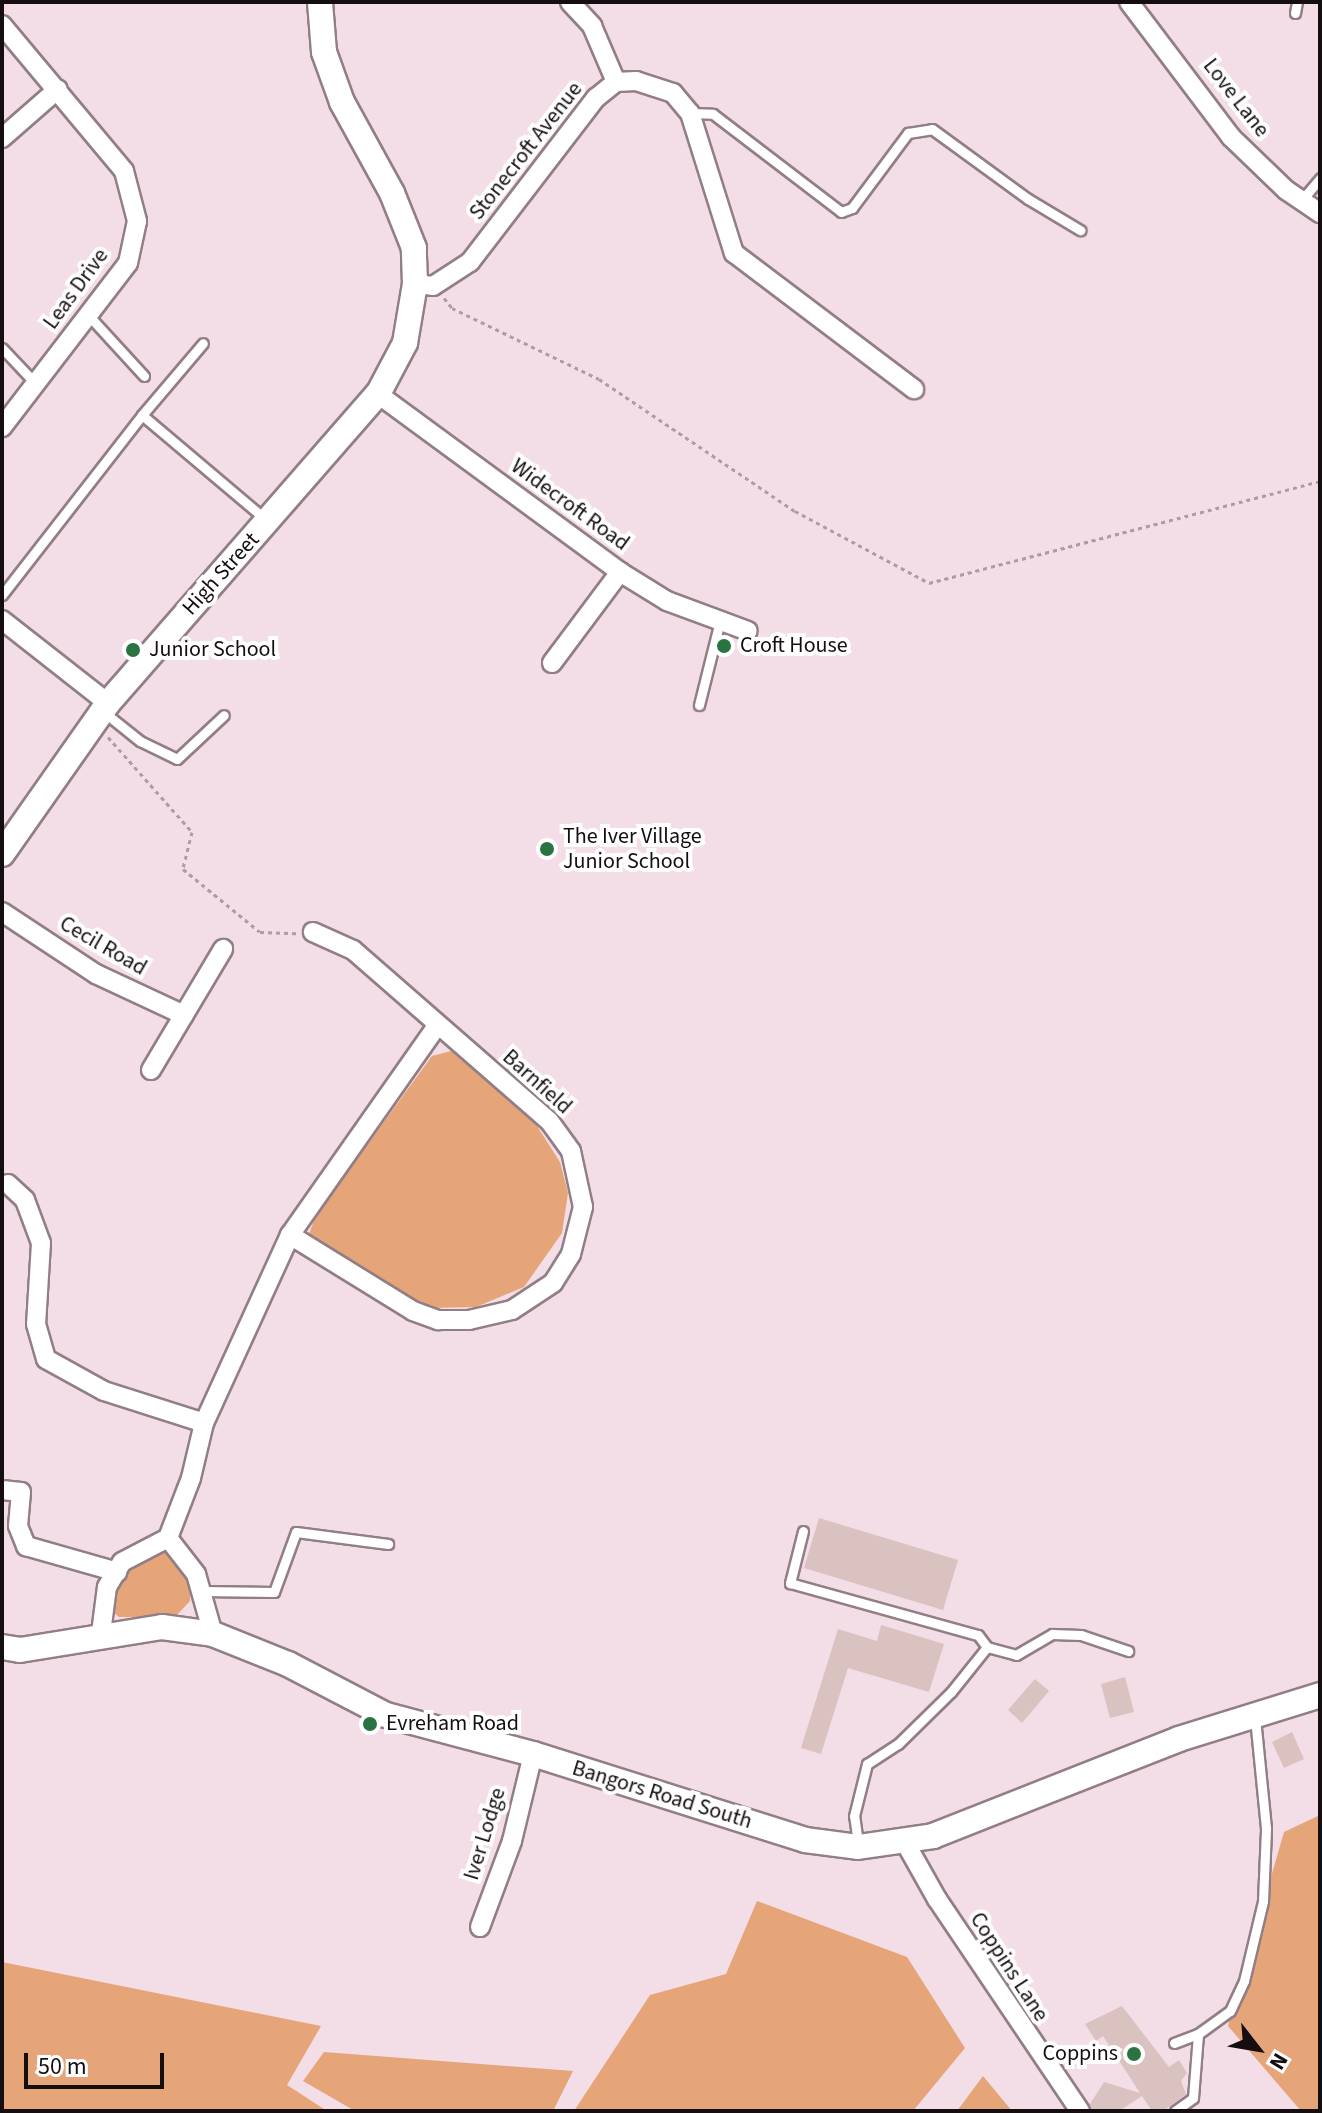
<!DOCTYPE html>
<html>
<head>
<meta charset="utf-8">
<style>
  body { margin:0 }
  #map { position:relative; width:1322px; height:2113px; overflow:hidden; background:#f3dde6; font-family:"Source Sans 3",sans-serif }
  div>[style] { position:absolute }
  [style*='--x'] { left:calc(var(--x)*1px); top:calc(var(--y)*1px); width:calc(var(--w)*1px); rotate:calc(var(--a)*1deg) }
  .green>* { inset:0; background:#e6a578 }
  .building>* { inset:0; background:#dac2c0 }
  .path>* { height:3px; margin-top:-1.5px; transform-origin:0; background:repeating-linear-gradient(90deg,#ad9ca3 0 4px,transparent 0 8px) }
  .roads { filter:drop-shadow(2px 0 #927e86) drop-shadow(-2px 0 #927e86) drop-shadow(0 2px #927e86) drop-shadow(0 -2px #927e86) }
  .lane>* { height:9px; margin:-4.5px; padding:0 4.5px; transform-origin:4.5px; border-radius:4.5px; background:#fff }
  .street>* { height:18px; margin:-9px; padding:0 9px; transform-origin:9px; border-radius:9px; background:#fff }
  .secondary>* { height:24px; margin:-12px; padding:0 12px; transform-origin:12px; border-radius:12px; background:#fff }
  .dots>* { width:22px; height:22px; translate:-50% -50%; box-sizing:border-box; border:4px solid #fff; border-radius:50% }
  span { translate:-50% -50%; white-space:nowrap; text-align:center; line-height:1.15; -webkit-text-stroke:8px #fff; paint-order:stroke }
  .street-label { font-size:22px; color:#150e11 }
  .poi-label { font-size:22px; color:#150e11 }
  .left { translate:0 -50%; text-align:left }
  .right { translate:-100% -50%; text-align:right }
  .frame { position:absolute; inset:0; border:4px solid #150e11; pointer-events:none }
  .north { position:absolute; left:1218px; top:2009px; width:80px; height:80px; -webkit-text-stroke:6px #fff; paint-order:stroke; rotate:121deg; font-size:22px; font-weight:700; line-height:32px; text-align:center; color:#150e11 }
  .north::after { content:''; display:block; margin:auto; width:28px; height:36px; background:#150e11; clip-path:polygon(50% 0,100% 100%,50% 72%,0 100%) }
  .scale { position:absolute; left:24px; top:2053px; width:140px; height:36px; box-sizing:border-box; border:4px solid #150e11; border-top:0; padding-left:10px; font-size:24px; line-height:28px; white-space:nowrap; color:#150e11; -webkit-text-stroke:6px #fff; paint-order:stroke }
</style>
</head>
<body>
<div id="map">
  <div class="green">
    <i style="clip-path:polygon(451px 1051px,530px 1115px,560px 1162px,568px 1193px,562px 1233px,524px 1287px,476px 1307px,430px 1308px,316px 1242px,309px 1234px,316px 1215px,432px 1056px)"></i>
    <i style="clip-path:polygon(162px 1552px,172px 1556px,190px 1580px,190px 1601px,175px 1617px,119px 1617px,112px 1611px,109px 1589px,136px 1557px)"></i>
    <i style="clip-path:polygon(1320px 1815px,1320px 2111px,1301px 2111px,1228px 2026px,1284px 1832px)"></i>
    <i style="clip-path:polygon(757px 1901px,907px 1957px,965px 2048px,913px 2111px,574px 2111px,650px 1995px,726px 1974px)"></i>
    <i style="clip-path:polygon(2px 1962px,321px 2026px,287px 2085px,327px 2111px,2px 2111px)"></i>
    <i style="clip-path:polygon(324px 2052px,573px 2071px,553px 2111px,355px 2111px,303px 2081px)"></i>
    <i style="clip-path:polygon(983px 2076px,1012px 2111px,957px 2111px)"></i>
  </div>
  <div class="building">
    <i style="clip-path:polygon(819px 1518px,958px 1560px,943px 1610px,804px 1568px)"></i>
    <i style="clip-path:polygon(881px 1625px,944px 1644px,929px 1692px,848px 1668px,821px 1754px,801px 1748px,838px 1629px,877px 1641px)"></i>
    <i style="clip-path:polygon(1125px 1677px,1134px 1712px,1110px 1718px,1101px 1684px)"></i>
    <i style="clip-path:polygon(1035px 1679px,1049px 1691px,1022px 1723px,1008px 1710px)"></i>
    <i style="clip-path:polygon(1292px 1732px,1304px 1759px,1284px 1768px,1272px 1742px)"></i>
    <i style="clip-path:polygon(1122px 2006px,1169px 2067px,1179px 2060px,1187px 2073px,1181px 2081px,1186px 2094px,1163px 2111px,1152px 2111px,1142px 2096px,1119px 2111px,1092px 2111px,1090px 2104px,1104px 2082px,1140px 2093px,1103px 2036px,1096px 2041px,1085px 2024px)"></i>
  </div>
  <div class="path">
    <i style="--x:444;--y:298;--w:13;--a:51"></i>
    <i style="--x:452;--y:308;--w:163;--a:25.8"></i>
    <i style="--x:599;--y:379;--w:236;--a:34"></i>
    <i style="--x:795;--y:511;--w:152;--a:28.2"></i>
    <i style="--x:929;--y:583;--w:404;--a:-14.6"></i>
    <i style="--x:108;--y:737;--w:127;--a:48.5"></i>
    <i style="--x:192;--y:832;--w:38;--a:104"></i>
    <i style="--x:183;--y:869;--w:99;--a:39.3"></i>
    <i style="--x:260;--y:932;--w:36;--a:2"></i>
  </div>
  <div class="roads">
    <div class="lane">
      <i style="--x:1295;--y:13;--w:11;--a:-80"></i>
      <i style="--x:690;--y:113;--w:23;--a:2"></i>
      <i style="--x:713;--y:114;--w:161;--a:37.4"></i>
      <i style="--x:841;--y:212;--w:12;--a:-20"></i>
      <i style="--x:852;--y:208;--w:94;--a:-53.3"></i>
      <i style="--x:908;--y:133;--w:24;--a:-9"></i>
      <i style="--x:932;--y:129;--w:119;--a:36.1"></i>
      <i style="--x:1028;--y:199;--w:61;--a:30.8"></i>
      <i style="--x:1301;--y:201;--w:30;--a:-50"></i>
      <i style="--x:90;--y:317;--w:80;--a:47.5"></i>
      <i style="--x:2;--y:348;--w:48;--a:46.7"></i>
      <i style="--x:142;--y:415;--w:94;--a:-49.7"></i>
      <i style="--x:2;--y:595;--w:228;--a:-52.1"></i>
      <i style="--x:142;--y:415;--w:161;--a:40.2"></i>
      <i style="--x:699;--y:705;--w:87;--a:-76"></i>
      <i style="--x:105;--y:713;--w:45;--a:38.7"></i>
      <i style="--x:140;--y:741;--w:41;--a:25.9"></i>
      <i style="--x:177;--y:759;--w:64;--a:-43.1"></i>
      <i style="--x:803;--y:1531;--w:54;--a:104"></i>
      <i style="--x:790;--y:1583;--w:195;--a:15.5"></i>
      <i style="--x:978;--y:1635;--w:15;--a:53"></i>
      <i style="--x:201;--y:1591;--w:73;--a:0.8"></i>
      <i style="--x:274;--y:1592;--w:64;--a:-69.9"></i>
      <i style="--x:296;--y:1532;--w:93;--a:7.4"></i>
      <i style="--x:858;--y:1843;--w:27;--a:-98"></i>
      <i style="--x:854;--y:1816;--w:54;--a:-76"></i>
      <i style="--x:867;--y:1764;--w:37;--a:-33"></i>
      <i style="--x:898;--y:1744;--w:74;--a:-44.5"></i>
      <i style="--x:951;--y:1692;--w:58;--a:-51.3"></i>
      <i style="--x:987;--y:1647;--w:30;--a:15"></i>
      <i style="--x:1016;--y:1655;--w:42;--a:-30.3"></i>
      <i style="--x:1052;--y:1634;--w:29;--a:2"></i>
      <i style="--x:1081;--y:1635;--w:50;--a:18.8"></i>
      <i style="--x:1174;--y:2043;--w:26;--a:-21"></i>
      <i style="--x:1198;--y:2034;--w:39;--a:-36"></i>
      <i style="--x:1230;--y:2011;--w:33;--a:-65"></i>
      <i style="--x:1244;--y:1981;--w:82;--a:-76.6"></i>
      <i style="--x:1263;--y:1901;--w:73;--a:-87.6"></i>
      <i style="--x:1266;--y:1828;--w:111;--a:-95.7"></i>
      <i style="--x:1175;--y:2111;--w:22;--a:-36"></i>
      <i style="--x:1193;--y:2098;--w:64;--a:-85.5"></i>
    </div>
    <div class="street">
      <i style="--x:570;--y:2;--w:33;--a:47"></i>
      <i style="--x:592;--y:26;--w:61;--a:66.8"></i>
      <i style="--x:1129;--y:2;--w:169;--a:52.9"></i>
      <i style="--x:1231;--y:137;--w:76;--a:43.9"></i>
      <i style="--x:1286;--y:190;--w:41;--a:34.1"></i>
      <i style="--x:2;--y:25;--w:190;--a:50.1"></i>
      <i style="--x:124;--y:171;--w:52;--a:75.4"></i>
      <i style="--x:137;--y:221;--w:43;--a:102.1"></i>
      <i style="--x:128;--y:263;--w:207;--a:127.5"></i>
      <i style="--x:2;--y:138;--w:74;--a:-41.2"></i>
      <i style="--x:415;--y:284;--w:18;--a:6"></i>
      <i style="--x:433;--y:286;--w:44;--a:-33"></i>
      <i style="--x:470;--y:262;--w:207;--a:-52.5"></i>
      <i style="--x:596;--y:98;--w:26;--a:-39"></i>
      <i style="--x:616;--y:82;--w:20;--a:-3"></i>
      <i style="--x:636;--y:81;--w:39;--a:18"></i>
      <i style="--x:673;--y:93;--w:26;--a:50"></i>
      <i style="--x:690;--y:113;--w:147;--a:72.6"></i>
      <i style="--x:734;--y:253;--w:226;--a:37.1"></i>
      <i style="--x:378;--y:394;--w:300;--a:36.3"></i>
      <i style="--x:620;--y:572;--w:55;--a:31.7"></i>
      <i style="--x:667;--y:601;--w:86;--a:20.3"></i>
      <i style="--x:2;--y:620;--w:135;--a:38.1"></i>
      <i style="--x:552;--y:663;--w:114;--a:-53.2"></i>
      <i style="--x:2;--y:912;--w:113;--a:33.4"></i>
      <i style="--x:96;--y:974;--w:97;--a:25"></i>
      <i style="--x:151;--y:1070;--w:141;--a:-59.2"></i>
      <i style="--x:8;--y:1184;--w:23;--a:43"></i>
      <i style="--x:25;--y:1200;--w:46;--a:69.6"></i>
      <i style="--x:41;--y:1243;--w:81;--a:93.5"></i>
      <i style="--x:36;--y:1324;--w:36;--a:74"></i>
      <i style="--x:46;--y:1359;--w:66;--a:28.9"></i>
      <i style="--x:104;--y:1391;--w:105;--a:17.7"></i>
      <i style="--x:290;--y:1235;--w:145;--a:31.7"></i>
      <i style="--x:413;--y:1311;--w:27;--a:20"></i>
      <i style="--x:438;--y:1320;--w:31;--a:0"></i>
      <i style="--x:469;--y:1320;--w:44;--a:-13.1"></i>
      <i style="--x:512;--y:1310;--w:49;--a:-33.4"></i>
      <i style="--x:553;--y:1283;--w:34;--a:-58"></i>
      <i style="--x:571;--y:1254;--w:49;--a:-75.7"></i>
      <i style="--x:583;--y:1207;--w:57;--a:-102.1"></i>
      <i style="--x:571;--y:1151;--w:37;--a:-126"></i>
      <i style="--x:549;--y:1121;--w:260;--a:-138.9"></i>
      <i style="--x:353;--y:950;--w:44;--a:-155.8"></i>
      <i style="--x:2;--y:1490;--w:19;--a:6"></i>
      <i style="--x:21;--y:1492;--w:34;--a:95"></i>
      <i style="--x:18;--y:1526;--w:22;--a:68"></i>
      <i style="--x:26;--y:1546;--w:95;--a:15.9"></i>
      <i style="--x:101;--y:1633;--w:46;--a:-82.6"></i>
      <i style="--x:107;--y:1587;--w:29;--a:-59"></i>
      <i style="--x:122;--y:1562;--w:52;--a:-27.6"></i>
      <i style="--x:213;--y:1634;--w:62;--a:-105.8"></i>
      <i style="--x:196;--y:1574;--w:46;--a:-127.9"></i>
      <i style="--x:168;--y:1538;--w:64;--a:-69"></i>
      <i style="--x:191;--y:1478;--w:57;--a:-76.7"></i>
      <i style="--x:204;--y:1423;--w:207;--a:-65.4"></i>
      <i style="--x:290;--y:1235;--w:256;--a:-54.9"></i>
      <i style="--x:906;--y:1844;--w:63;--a:60.6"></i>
      <i style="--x:937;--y:1899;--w:256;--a:56"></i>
      <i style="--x:480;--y:1927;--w:92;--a:-69.6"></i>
      <i style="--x:512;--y:1841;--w:89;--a:-76.4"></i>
    </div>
    <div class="secondary">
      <i style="--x:2;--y:854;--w:184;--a:-54.9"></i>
      <i style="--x:108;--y:703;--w:410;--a:-48.9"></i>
      <i style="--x:378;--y:394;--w:58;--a:-62.1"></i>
      <i style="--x:405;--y:343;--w:60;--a:-80.4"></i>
      <i style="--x:415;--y:284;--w:36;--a:-92"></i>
      <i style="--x:414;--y:248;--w:59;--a:-111.8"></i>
      <i style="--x:392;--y:193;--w:104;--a:-118.8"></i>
      <i style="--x:342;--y:102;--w:53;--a:-109.8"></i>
      <i style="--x:324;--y:52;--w:50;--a:-94.6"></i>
      <i style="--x:2;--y:1647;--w:18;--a:9"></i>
      <i style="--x:20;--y:1650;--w:144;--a:-9.2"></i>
      <i style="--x:162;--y:1627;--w:51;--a:7.8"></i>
      <i style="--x:213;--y:1634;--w:81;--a:21.8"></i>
      <i style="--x:288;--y:1664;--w:110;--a:27.5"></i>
      <i style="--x:386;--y:1715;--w:152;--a:14.9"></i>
      <i style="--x:533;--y:1754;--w:285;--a:17.5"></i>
      <i style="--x:805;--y:1840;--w:53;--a:7.5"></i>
      <i style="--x:858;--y:1847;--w:76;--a:-8.3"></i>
      <i style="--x:933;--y:1836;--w:264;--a:-21.5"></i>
      <i style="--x:1179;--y:1739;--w:148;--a:-17.3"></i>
    </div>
  </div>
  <div class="dots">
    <i style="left:724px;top:646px;background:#2a7442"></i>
    <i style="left:133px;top:650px;background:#2a7442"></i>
    <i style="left:547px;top:849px;background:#2a7442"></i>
    <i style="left:370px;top:1724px;background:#2a7442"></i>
    <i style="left:1134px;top:2054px;background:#2a7442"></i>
  </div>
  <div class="street-label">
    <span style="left:1236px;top:98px;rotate:52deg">Love Lane</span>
    <span style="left:526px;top:151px;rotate:-52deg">Stonecroft Avenue</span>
    <span style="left:76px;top:289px;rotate:-54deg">Leas Drive</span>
    <span style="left:570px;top:505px;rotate:36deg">Widecroft Road</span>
    <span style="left:221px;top:574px;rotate:-48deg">High Street</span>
    <span style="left:103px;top:946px;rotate:30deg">Cecil Road</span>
    <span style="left:537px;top:1082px;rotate:42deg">Barnfield</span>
    <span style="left:662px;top:1795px;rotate:17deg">Bangors Road South</span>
    <span style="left:485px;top:1834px;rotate:-73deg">Iver Lodge</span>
    <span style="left:1009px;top:1967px;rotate:57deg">Coppins Lane</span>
  </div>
  <div class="poi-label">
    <span class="left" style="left:740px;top:646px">Croft House</span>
    <span class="left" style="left:149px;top:650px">Junior School</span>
    <span class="left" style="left:563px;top:849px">The Iver Village<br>Junior School</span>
    <span class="left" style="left:386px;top:1724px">Evreham Road</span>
    <span class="right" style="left:1118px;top:2054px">Coppins</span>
  </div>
  <div class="frame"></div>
  <div class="north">N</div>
  <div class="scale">50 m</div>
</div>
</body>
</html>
